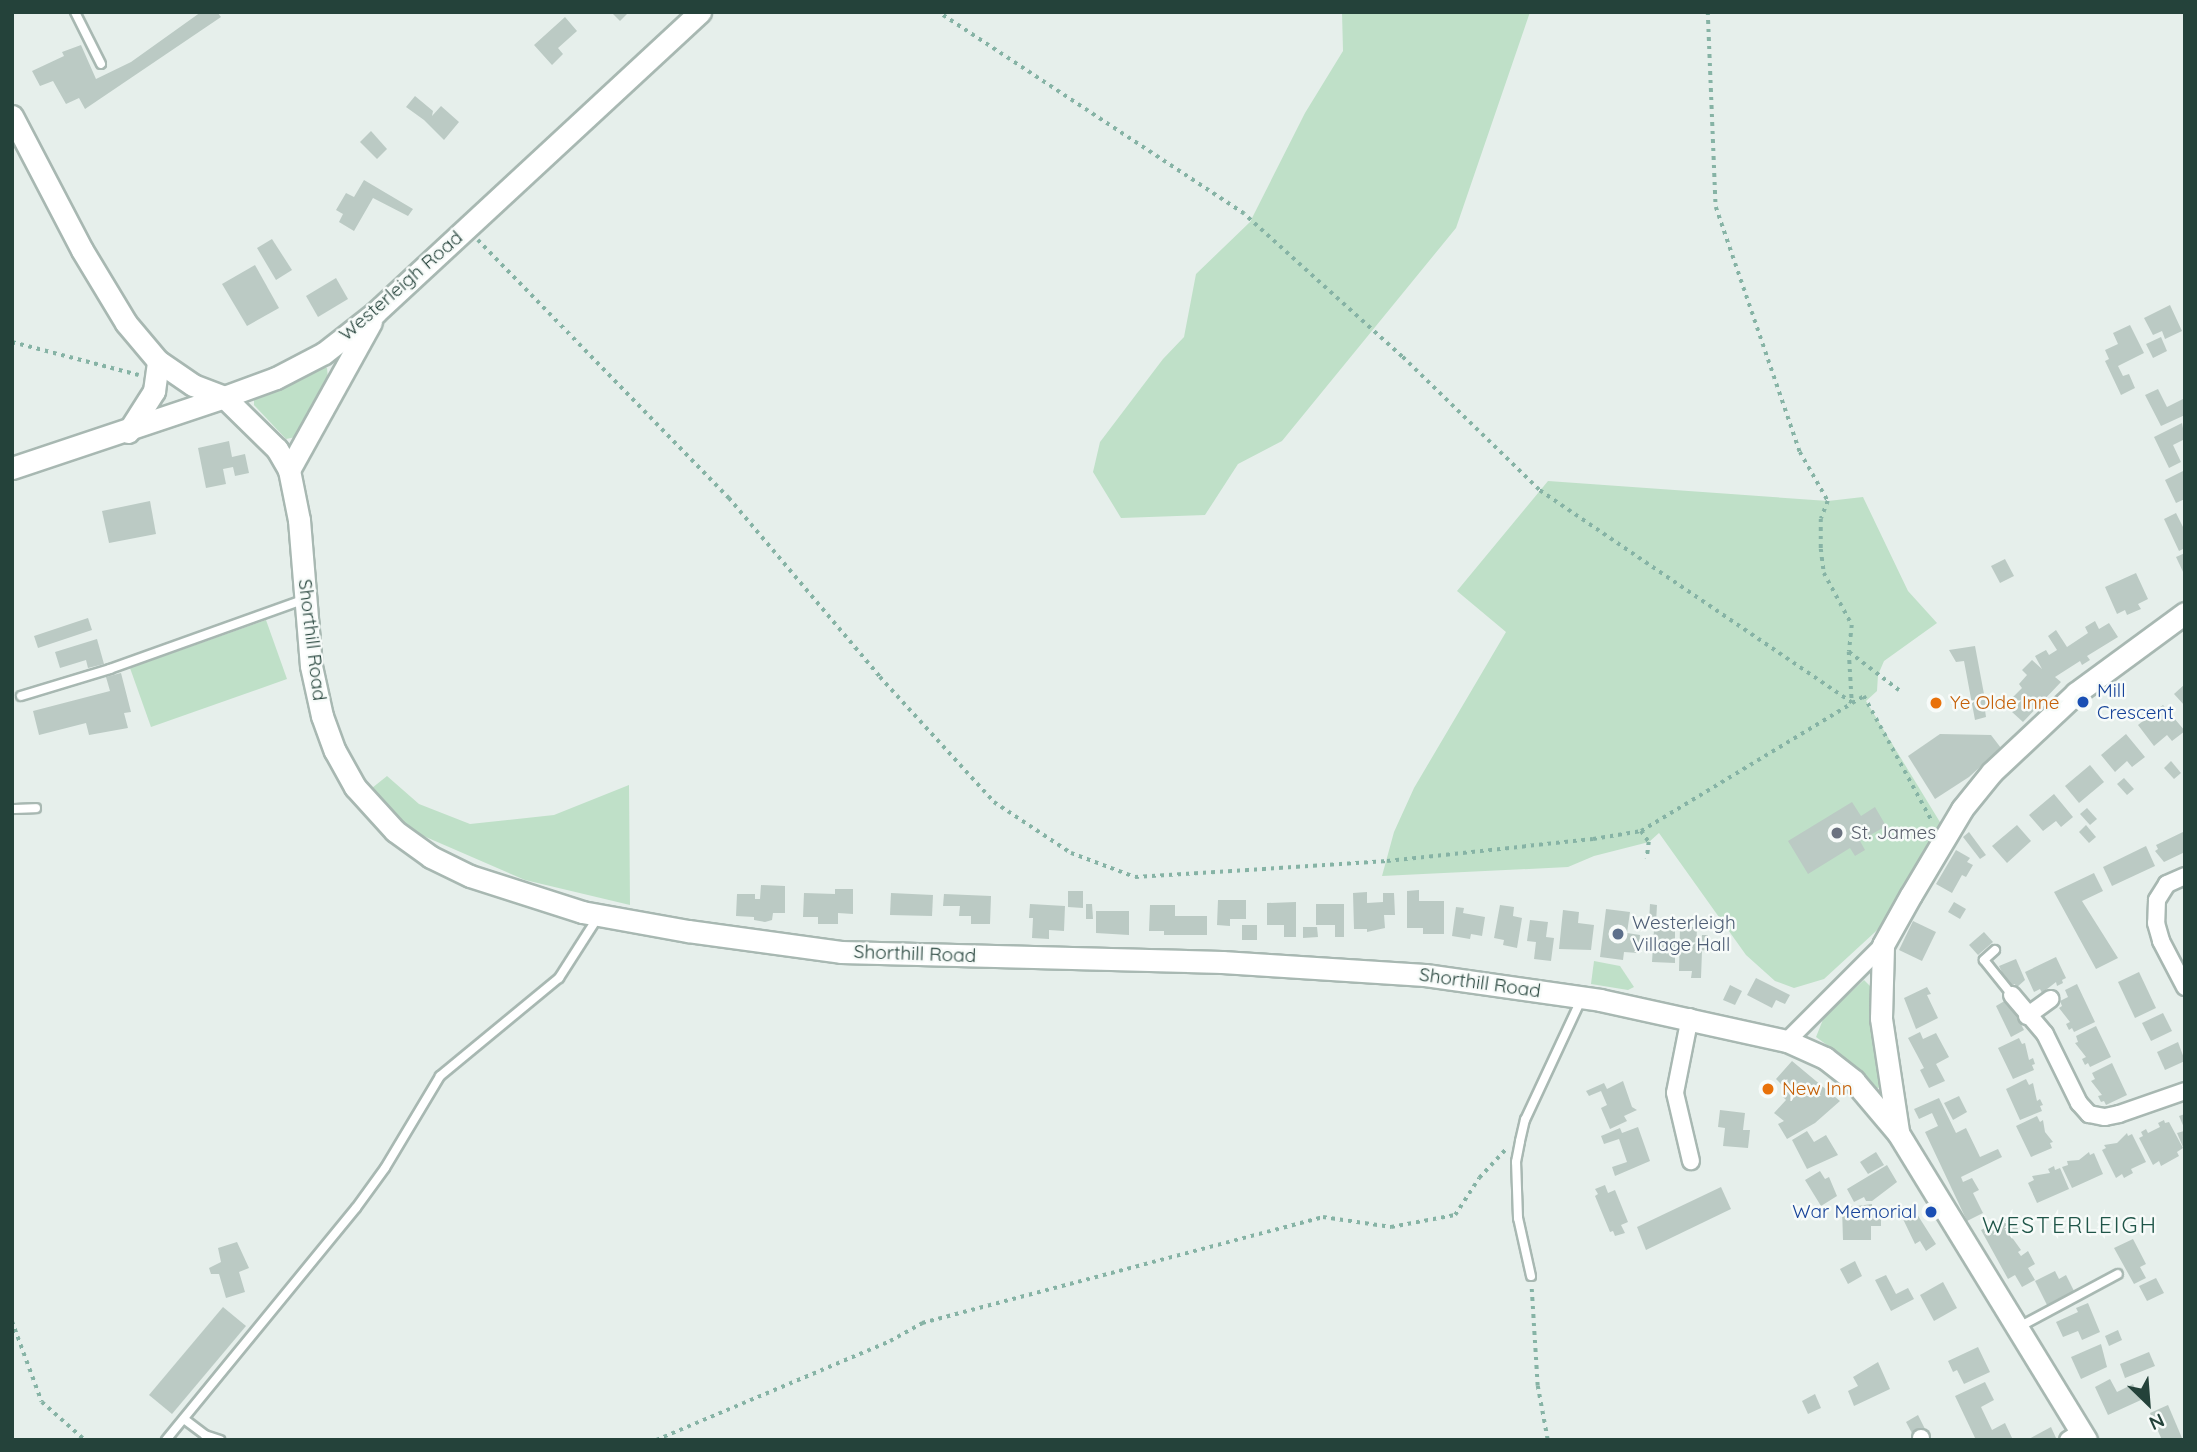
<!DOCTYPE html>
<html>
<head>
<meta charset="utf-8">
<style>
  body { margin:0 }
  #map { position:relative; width:2197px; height:1452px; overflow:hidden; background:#e6efeb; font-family:Quicksand,sans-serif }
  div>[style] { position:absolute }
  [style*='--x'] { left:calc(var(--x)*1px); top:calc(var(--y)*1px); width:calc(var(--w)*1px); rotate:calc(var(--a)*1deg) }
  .green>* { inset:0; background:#bfe0c8 }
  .building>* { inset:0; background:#bbcac4 }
  .path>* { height:3.5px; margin-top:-1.75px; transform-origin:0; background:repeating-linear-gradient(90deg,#86b3a5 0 3.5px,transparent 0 8.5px) }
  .roads { filter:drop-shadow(2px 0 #a8b8b2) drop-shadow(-2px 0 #a8b8b2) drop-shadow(0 2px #a8b8b2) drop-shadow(0 -2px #a8b8b2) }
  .lane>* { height:8px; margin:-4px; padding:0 4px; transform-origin:4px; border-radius:4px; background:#fff }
  .street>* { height:16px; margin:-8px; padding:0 8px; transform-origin:8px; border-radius:8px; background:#fff }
  .secondary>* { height:21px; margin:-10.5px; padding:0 10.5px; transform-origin:10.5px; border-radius:10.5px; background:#fff }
  .dots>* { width:19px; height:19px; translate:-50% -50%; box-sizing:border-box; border:4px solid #f7fbf9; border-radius:50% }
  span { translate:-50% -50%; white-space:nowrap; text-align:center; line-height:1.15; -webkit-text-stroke:5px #f7fbf9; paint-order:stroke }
  .street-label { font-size:19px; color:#24423a }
  .transit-label { font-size:19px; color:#164399 }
  .left { translate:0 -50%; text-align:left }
  .right { translate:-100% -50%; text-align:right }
  .food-label { font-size:19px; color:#c56008 }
  .worship-label { font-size:19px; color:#5b616d }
  .service-label { font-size:19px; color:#4e5e75 }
  .quarter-label { font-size:23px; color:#1f5548; letter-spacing:2px }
  .frame { position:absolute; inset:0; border:14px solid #24423a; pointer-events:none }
  .north { position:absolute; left:2113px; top:1368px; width:70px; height:70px; -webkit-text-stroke:5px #f7fbf9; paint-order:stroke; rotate:155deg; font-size:19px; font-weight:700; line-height:28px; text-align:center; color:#24423a }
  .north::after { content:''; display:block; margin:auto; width:24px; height:32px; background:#24423a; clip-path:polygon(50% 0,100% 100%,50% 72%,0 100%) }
</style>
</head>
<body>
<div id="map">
  <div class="green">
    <i style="clip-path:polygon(1342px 12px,1530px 12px,1456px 228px,1282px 441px,1238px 464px,1205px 515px,1121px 518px,1093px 472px,1100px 442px,1163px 359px,1184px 337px,1196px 274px,1250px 222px,1305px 113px,1343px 51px)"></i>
    <i style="clip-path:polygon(320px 366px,327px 368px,328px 379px,296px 437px,286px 439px,254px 405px,254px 398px)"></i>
    <i style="clip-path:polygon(1548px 481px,1828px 501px,1863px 497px,1908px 591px,1937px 623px,1884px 661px,1878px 675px,1877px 691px,1866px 701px,1946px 832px,1899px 910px,1824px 979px,1794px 988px,1775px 981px,1746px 955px,1659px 833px,1649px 842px,1594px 856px,1568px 867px,1382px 876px,1394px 832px,1414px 788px,1506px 632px,1457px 591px)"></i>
    <i style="clip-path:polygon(266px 620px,287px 679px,151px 727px,130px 668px)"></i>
    <i style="clip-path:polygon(387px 776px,419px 804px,470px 824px,554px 815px,629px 785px,630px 905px,525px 880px,412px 831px,372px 788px)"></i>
    <i style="clip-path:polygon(1594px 961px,1620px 966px,1634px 987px,1628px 990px,1591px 984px)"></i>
    <i style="clip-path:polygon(1864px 980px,1872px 988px,1882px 1086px,1876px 1089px,1857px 1067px,1816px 1037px,1824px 1017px)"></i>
  </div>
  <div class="building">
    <i style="clip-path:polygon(201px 12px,217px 12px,221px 17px,85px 109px,79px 98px,66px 104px,53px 81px,40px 86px,32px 71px,64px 56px,62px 52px,81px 45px,96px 79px,131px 62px)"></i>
    <i style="clip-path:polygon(611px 12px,629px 12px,620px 21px)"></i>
    <i style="clip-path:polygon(565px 17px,577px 31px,558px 48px,563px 54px,552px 65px,534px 45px)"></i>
    <i style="clip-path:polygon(415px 96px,433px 111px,432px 116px,441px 106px,459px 122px,444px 140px,424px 120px,406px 107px)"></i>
    <i style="clip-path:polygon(371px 131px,387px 149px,377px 159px,360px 142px)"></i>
    <i style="clip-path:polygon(364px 180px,413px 209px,408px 216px,373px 198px,354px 231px,339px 222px,343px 214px,336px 210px,346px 193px,354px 197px)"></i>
    <i style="clip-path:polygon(272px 239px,292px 270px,276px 280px,257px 248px)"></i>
    <i style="clip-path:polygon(255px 265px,279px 308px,247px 326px,222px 284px)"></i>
    <i style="clip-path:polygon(336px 278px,348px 299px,318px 317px,306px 296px)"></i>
    <i style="clip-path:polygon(2170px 305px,2182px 331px,2165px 339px,2162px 331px,2153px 335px,2144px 318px)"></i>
    <i style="clip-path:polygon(2130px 325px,2144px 353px,2118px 366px,2123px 376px,2129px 374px,2135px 388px,2121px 395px,2105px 361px,2109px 359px,2105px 350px,2118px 344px,2113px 333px)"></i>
    <i style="clip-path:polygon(2161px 337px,2167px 351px,2153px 358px,2146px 344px)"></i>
    <i style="clip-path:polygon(2158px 389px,2167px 407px,2183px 399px,2185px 402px,2185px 415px,2161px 426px,2145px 395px)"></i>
    <i style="clip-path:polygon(2182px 423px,2185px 439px,2173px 445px,2181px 462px,2169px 468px,2154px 437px)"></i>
    <i style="clip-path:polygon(229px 441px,232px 457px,245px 454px,249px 473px,235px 476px,233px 467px,223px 469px,226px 484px,206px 488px,198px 448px)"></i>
    <i style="clip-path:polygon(2185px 470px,2185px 499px,2176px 503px,2165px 480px)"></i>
    <i style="clip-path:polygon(150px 501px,156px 534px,109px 543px,102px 511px)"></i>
    <i style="clip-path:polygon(2176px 513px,2185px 531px,2185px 548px,2179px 551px,2164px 519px)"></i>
    <i style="clip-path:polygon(2185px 553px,2185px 576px,2176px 557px)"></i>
    <i style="clip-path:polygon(2005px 559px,2014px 576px,2000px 583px,1991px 566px)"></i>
    <i style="clip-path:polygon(2136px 573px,2148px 599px,2138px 604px,2141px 609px,2127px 615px,2125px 610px,2117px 614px,2105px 587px)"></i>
    <i style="clip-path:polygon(88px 618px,92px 630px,38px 648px,34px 636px)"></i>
    <i style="clip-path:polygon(2095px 621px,2099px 629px,2109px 623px,2118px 637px,2087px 656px,2090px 660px,2082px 665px,2080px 661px,2055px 677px,2061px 682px,2023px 722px,2012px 712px,2016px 709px,2010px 700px,2022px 688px,2019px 684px,2027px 675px,2022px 670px,2032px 660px,2042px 669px,2035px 656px,2046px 650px,2049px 655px,2057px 650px,2048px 636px,2056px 630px,2067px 647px,2088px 633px,2085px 627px)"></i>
    <i style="clip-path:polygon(97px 639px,104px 664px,88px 668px,86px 660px,60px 668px,55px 652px)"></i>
    <i style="clip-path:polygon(1975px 646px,1987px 710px,1985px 710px,1986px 717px,1975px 720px,1964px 661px,1956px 662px,1949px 650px)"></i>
    <i style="clip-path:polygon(121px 673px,131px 712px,124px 713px,128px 728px,89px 735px,86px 723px,39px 735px,33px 711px,110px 691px,106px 677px)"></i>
    <i style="clip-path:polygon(2185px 684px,2185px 706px,2174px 694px)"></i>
    <i style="clip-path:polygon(2163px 705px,2185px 731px,2172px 741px,2167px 735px,2154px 746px,2138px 725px)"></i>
    <i style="clip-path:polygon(1940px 734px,1991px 735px,2001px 748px,1969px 777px,1935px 799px,1908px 756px)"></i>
    <i style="clip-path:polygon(2126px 734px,2145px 757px,2132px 767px,2127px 761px,2115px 772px,2101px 755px)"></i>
    <i style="clip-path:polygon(2171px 761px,2181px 773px,2174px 779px,2164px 768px)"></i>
    <i style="clip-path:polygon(2090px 765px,2104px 782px,2079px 803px,2065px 786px)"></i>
    <i style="clip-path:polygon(2124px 778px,2134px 789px,2127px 795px,2117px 784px)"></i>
    <i style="clip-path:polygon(2054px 794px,2073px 817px,2061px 827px,2056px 821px,2043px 831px,2029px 815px)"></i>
    <i style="clip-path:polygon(1852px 802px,1861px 816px,1875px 807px,1886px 826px,1860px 841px,1865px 850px,1855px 856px,1850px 848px,1808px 874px,1788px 841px)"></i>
    <i style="clip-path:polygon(2087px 808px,2097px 819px,2090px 825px,2080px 814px)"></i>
    <i style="clip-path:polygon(2017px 825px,2031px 841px,2007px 863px,1992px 846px)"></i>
    <i style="clip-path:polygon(2086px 825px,2096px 837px,2089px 843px,2079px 832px)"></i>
    <i style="clip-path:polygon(2185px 831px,2185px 852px,2164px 862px,2155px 851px,2158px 849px,2156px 845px)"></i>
    <i style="clip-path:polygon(1969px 832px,1986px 855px,1980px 859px,1963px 837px)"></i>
    <i style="clip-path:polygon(2146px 846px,2155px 866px,2112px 886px,2103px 867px)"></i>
    <i style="clip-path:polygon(1956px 850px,1970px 858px,1967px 862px,1973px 865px,1966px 877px,1962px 875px,1952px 893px,1936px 884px)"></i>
    <i style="clip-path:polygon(2094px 873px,2103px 891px,2082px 901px,2118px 958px,2096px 969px,2054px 892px)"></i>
    <i style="clip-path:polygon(761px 885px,785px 886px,785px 913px,773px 913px,772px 920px,765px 922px,754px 920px,754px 917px,736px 916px,737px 894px,755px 894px,755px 899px,760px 899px)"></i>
    <i style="clip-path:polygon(835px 889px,853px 889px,853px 914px,838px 913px,838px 924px,818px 924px,818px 917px,803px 917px,804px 893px,835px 894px)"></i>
    <i style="clip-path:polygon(1419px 890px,1419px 901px,1444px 901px,1444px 934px,1423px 934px,1423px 928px,1407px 928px,1407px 891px)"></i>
    <i style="clip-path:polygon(1068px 891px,1083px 891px,1083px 908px,1068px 907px)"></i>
    <i style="clip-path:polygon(1367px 892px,1367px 903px,1383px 902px,1383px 893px,1394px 893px,1395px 915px,1384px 915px,1385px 928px,1367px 932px,1367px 929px,1354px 929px,1353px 893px)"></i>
    <i style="clip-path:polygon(891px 893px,933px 895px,932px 916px,890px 915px)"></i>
    <i style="clip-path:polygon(944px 894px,991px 896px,990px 924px,971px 924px,971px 916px,959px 916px,960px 906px,943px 906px)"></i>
    <i style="clip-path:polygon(1218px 900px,1246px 900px,1246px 919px,1230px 919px,1230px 926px,1217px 925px)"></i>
    <i style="clip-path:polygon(1296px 902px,1296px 937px,1284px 937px,1284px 925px,1267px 925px,1267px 903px)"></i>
    <i style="clip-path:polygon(1954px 902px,1966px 909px,1960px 919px,1948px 912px)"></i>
    <i style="clip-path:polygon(1030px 904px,1065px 906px,1064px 931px,1049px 930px,1049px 939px,1032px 938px,1033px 918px,1029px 918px)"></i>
    <i style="clip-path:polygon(1086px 904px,1092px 904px,1093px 919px,1086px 919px)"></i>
    <i style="clip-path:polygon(1316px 904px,1344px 904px,1344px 937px,1335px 937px,1335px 925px,1316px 925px)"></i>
    <i style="clip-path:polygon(1650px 904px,1657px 905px,1656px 923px,1649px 922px)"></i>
    <i style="clip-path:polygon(1150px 905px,1175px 905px,1175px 916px,1207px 916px,1207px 935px,1164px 935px,1164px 931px,1149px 931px)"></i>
    <i style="clip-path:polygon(1500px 905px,1514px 907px,1513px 916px,1522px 918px,1517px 948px,1503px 945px,1504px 940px,1494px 938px)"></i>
    <i style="clip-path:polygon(1456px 907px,1464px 908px,1463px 913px,1485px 917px,1482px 936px,1471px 934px,1470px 939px,1452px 936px)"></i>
    <i style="clip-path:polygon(1606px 909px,1630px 912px,1627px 933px,1640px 935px,1638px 953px,1624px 952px,1623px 960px,1600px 957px)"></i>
    <i style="clip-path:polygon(1563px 910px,1579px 912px,1578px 923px,1594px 925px,1591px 950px,1559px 949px)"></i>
    <i style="clip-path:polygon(1096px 911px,1129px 911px,1129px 935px,1096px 933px)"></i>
    <i style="clip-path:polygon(1530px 920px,1548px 922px,1546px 937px,1554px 938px,1551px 961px,1534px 959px,1536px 942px,1527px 941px)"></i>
    <i style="clip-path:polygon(1660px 920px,1675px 921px,1675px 963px,1652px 962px,1654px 930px,1659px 930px)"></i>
    <i style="clip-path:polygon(1913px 921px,1936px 932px,1922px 961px,1899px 950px)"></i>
    <i style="clip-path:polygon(1242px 925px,1257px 925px,1257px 940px,1242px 940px)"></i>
    <i style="clip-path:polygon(1303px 927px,1317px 927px,1318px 937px,1303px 938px)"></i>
    <i style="clip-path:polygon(1680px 927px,1697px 927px,1696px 951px,1702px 951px,1701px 978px,1691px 978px,1692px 971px,1679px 971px)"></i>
    <i style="clip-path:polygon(1984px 932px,1993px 942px,1978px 955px,1969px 945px)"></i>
    <i style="clip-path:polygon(1702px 935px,1708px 935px,1708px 951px,1701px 950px)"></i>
    <i style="clip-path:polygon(2056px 957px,2066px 978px,2062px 980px,2063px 983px,2057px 986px,2056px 982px,2042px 993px,2040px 989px,2034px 992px,2025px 972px)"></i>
    <i style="clip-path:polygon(2016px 959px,2025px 980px,2016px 988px,2015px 984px,2009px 987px,1999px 966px)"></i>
    <i style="clip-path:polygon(2139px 972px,2156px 1008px,2135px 1018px,2118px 982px)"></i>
    <i style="clip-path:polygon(1756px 978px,1790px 995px,1785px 1004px,1776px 1000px,1772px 1008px,1747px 995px)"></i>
    <i style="clip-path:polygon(2077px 984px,2095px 1022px,2074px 1032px,2072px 1028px,2069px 1030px,2066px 1024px,2070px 1022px,2059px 1008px,2062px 1006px,2060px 1001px,2068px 997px,2065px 990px)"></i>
    <i style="clip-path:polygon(1730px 985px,1742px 991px,1735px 1005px,1723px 1000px)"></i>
    <i style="clip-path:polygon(1927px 987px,1931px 994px,1927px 995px,1938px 1018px,1916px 1029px,1904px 998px)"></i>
    <i style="clip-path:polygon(2008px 999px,2024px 1030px,2011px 1037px,1996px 1006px)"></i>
    <i style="clip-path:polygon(2163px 1013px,2172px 1031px,2151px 1041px,2142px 1023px)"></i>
    <i style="clip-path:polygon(2096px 1026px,2111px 1057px,2090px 1067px,2088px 1063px,2085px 1065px,2082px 1059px,2086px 1057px,2075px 1043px,2078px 1042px,2076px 1036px)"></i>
    <i style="clip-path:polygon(1920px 1032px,1923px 1039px,1936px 1033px,1949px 1057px,1936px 1064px,1945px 1081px,1929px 1088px,1920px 1070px,1924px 1068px,1908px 1038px)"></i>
    <i style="clip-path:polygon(2019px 1038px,2022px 1044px,2025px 1043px,2029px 1060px,2033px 1058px,2035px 1064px,2032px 1065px,2034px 1070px,2013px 1079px,1998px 1048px)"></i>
    <i style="clip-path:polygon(2178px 1042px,2185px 1061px,2165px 1070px,2157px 1052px)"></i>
    <i style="clip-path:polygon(1792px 1061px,1840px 1101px,1815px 1123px,1787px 1139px,1778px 1124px,1784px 1121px,1774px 1113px,1786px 1100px,1782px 1096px,1787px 1090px,1776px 1079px)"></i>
    <i style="clip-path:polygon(2112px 1063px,2127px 1095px,2106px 1105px,2104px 1101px,2101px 1102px,2098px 1096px,2102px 1095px,2091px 1081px,2095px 1079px,2092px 1073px)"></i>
    <i style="clip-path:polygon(2026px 1079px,2029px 1085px,2033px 1083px,2037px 1101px,2040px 1099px,2043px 1105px,2040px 1106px,2042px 1111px,2020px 1120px,2006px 1089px)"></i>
    <i style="clip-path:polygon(1623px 1081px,1632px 1107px,1637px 1110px,1624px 1116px,1627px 1121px,1610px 1129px,1601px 1108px,1607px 1105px,1601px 1091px,1589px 1096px,1586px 1091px,1604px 1083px,1607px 1089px)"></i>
    <i style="clip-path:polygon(1959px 1096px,1967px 1112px,1953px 1120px,1944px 1103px)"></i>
    <i style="clip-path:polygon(1939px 1098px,1956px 1133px,1966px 1128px,1980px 1157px,1998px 1149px,2002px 1157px,1961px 1177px,1963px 1182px,1972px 1178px,1979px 1190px,1973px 1193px,1983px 1213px,1967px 1221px,1925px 1132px,1938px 1126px,1932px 1113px,1919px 1119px,1914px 1109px)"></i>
    <i style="clip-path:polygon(1720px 1110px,1745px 1113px,1743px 1130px,1750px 1130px,1748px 1148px,1723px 1146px,1725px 1128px,1718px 1127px)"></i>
    <i style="clip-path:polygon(2185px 1114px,2185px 1130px,2179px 1116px)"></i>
    <i style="clip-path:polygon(2037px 1116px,2040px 1122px,2043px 1120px,2045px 1132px,2053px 1142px,2050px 1143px,2052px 1148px,2031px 1157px,2016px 1126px)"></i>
    <i style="clip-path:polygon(2164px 1120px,2165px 1123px,2169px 1122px,2183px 1148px,2177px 1152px,2179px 1156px,2161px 1166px,2159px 1161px,2153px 1165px,2139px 1138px,2143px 1136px,2141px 1132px,2146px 1129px,2148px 1133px,2160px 1127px,2158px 1123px)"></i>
    <i style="clip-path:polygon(1638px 1127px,1650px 1161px,1615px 1176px,1612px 1167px,1627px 1162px,1619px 1139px,1604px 1144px,1601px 1136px,1620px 1128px,1622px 1133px)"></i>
    <i style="clip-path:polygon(1807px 1131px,1814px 1142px,1826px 1135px,1838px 1155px,1807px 1169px,1792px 1140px)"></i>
    <i style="clip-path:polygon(2184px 1131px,2185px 1146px,2183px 1147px,2177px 1133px)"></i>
    <i style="clip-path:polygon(2127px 1133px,2128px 1136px,2132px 1134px,2146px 1162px,2131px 1169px,2133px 1173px,2124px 1178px,2122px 1174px,2116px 1178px,2102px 1150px,2106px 1148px,2104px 1145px,2117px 1143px)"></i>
    <i style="clip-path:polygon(1876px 1152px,1884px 1165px,1868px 1174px,1860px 1162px)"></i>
    <i style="clip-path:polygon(2089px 1152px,2090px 1155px,2094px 1153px,2103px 1174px,2072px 1188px,2062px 1167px,2068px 1165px,2067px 1161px,2079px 1160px)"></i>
    <i style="clip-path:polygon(1887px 1165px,1897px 1182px,1872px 1201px,1866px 1201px,1864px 1197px,1854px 1202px,1847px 1189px)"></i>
    <i style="clip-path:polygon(2054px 1166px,2055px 1170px,2060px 1168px,2069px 1189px,2037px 1203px,2028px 1183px,2034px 1180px,2032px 1176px,2050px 1173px,2048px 1169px)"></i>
    <i style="clip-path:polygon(1820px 1171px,1825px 1179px,1829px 1177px,1837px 1196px,1821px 1206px,1805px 1180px)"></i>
    <i style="clip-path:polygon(1605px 1185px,1608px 1193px,1615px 1190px,1628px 1222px,1621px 1225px,1625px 1233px,1615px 1236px,1613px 1231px,1610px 1232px,1595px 1196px,1598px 1194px,1595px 1189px)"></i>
    <i style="clip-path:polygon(1721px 1187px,1731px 1209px,1646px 1250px,1637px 1227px)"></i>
    <i style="clip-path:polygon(1872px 1204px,1872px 1214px,1881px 1214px,1881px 1226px,1871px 1226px,1871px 1240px,1843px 1240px,1842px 1208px)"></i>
    <i style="clip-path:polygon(1915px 1211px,1936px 1244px,1926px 1251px,1920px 1241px,1915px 1244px,1903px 1219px)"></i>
    <i style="clip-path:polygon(2010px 1215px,2019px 1231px,2011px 1236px,2021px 1250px,2018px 1252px,2021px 1256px,2028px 1251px,2035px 1264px,2028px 1268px,2035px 1280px,2022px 1287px,2015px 1275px,2008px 1279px,1981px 1230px)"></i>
    <i style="clip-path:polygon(2133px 1239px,2146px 1264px,2140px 1267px,2146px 1278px,2134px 1284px,2114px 1248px)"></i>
    <i style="clip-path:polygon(237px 1242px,249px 1268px,239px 1272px,245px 1292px,226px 1298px,219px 1274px,211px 1274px,209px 1268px,221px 1262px,218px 1248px)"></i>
    <i style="clip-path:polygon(1855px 1261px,1862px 1276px,1848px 1284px,1840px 1269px)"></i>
    <i style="clip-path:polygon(2055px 1271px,2059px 1279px,2066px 1275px,2075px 1293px,2048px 1307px,2035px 1281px)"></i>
    <i style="clip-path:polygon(1886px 1275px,1896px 1294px,1908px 1288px,1914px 1299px,1891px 1311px,1875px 1280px)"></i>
    <i style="clip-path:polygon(2156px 1278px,2164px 1293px,2147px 1301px,2139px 1286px)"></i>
    <i style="clip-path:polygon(1943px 1282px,1957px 1308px,1934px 1321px,1920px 1295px)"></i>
    <i style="clip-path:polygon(2088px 1303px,2100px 1332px,2082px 1340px,2078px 1331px,2063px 1337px,2056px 1322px,2078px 1312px,2076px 1308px)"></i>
    <i style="clip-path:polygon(223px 1307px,246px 1326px,172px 1414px,149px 1395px)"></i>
    <i style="clip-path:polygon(2118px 1330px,2122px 1340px,2109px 1346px,2105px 1336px)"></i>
    <i style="clip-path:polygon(2101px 1344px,2107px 1367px,2081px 1379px,2071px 1357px)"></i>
    <i style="clip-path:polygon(1978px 1347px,1990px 1372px,1964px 1384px,1957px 1370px,1953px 1372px,1948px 1361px)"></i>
    <i style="clip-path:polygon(2149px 1352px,2155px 1366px,2125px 1378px,2120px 1364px)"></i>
    <i style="clip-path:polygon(1878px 1362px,1890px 1389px,1854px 1406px,1848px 1391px,1858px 1386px,1853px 1377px)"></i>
    <i style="clip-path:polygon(2110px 1379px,2117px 1392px,2133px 1384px,2141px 1400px,2108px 1415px,2095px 1387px)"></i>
    <i style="clip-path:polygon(1985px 1382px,1994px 1400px,1981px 1407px,1992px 1430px,2005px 1423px,2013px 1440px,1976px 1440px,1955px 1396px)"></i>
    <i style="clip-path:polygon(1815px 1394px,1821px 1408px,1808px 1414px,1802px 1401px)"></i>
    <i style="clip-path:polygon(2168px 1405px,2182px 1438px,2179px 1440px,2162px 1440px,2150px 1413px)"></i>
    <i style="clip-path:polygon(1918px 1415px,1926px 1431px,1914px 1437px,1906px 1422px)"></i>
    <i style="clip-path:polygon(2051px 1427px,2056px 1438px,2027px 1440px)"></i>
  </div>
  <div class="path">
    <i style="--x:1708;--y:12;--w:195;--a:87.7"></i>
    <i style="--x:1716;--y:207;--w:259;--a:71.1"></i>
    <i style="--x:1800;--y:452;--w:56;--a:60.3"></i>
    <i style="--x:1828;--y:501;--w:19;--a:111"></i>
    <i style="--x:1821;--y:519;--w:30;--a:90"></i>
    <i style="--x:1821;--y:549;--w:24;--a:83"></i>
    <i style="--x:1824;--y:573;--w:59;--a:61.7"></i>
    <i style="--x:1852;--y:625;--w:27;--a:96"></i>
    <i style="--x:1849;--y:652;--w:51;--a:86.6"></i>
    <i style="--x:1852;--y:703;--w:14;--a:-30"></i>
    <i style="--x:1864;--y:696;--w:142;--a:61.5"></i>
    <i style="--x:478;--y:240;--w:360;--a:45.8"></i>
    <i style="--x:729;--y:498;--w:234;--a:49.8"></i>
    <i style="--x:880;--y:677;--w:169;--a:47.6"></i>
    <i style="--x:994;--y:802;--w:92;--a:33.5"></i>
    <i style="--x:1071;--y:853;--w:68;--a:20.6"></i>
    <i style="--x:1135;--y:877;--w:253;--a:-3.6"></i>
    <i style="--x:1387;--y:861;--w:207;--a:-6.1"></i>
    <i style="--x:1593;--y:839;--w:49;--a:-9.5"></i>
    <i style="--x:1641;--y:831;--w:247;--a:-31.2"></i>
    <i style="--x:1852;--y:703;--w:379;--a:-145.8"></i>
    <i style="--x:1539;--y:490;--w:191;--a:-135.8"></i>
    <i style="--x:1402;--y:357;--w:213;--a:-137.9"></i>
    <i style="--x:1244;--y:214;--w:367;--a:-146.6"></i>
    <i style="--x:12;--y:342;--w:131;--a:14.6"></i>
    <i style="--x:1849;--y:652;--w:63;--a:37.2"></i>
    <i style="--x:1641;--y:831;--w:14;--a:54"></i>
    <i style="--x:1649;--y:842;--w:17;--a:97"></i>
    <i style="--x:1532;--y:1289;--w:97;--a:86.5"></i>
    <i style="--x:1538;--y:1386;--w:55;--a:79.5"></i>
    <i style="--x:12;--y:1321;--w:86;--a:69.7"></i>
    <i style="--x:42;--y:1402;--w:57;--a:41.5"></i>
    <i style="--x:656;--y:1440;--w:254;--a:-22.9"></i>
    <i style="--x:890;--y:1341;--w:37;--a:-29"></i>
    <i style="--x:922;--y:1323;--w:415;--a:-14.8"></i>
    <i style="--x:1323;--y:1217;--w:69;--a:8.4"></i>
    <i style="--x:1391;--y:1227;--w:65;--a:-10.6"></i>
    <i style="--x:1455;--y:1215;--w:44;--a:-57"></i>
    <i style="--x:1479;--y:1178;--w:38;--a:-47"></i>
  </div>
  <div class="roads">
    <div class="lane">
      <i style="--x:75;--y:12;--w:58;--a:63.4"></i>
      <i style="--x:21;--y:696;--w:93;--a:-16.9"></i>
      <i style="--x:110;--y:669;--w:205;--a:-19.7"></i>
      <i style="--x:12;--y:809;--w:24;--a:-2"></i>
      <i style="--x:1995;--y:950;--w:15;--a:138"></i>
      <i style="--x:1984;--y:960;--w:45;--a:51.3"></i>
      <i style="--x:1531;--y:1276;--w:59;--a:-102.6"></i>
      <i style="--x:1518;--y:1218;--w:56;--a:-92"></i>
      <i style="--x:1516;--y:1162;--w:21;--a:-79"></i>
      <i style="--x:1520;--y:1141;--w:22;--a:-77"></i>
      <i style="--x:1525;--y:1120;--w:132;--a:-65"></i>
      <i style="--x:2019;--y:1327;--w:112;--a:-28.2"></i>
      <i style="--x:184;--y:1419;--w:26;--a:37"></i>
      <i style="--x:205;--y:1435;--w:16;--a:18"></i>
      <i style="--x:166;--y:1440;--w:300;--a:-50.7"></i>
      <i style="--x:356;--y:1208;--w:49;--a:-54.1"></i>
      <i style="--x:385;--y:1168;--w:107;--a:-59.1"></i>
      <i style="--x:440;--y:1076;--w:154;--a:-39.5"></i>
      <i style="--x:559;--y:978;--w:72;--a:-57.4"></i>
    </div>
    <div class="street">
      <i style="--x:2185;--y:876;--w:20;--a:156"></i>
      <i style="--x:2167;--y:884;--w:19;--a:122"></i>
      <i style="--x:2157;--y:900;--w:23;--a:92"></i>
      <i style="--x:2156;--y:923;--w:19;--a:74"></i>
      <i style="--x:2161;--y:941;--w:52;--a:62.4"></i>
      <i style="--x:2012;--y:995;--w:51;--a:49.8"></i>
      <i style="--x:2045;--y:1034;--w:77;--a:63.8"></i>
      <i style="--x:2079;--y:1103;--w:15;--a:48"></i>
      <i style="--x:2089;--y:1114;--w:16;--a:11"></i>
      <i style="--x:2105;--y:1117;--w:14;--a:-12"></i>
      <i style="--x:2119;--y:1114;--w:70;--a:-19.2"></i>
      <i style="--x:2027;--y:1016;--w:29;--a:-36"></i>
      <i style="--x:1690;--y:1017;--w:77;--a:101.2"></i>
      <i style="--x:1675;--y:1093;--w:70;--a:76.8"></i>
      <i style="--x:1787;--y:1041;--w:136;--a:-45"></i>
      <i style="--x:1921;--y:1438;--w:2;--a:90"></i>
      <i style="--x:2068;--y:1440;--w:15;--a:-32"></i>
    </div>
    <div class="secondary">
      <i style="--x:12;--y:116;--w:151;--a:62.4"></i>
      <i style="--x:82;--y:250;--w:85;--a:58.9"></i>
      <i style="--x:126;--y:323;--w:50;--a:49.9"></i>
      <i style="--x:158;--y:361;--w:42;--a:34.4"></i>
      <i style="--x:193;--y:385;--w:33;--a:21"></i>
      <i style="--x:224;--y:397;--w:74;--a:44.5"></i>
      <i style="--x:277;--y:449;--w:24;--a:60"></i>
      <i style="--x:289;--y:470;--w:51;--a:78.7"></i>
      <i style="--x:299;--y:520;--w:146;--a:85.3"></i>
      <i style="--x:311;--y:666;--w:51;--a:77.6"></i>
      <i style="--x:322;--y:716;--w:37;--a:70"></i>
      <i style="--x:335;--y:751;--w:41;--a:60.9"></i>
      <i style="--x:355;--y:787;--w:59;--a:47.7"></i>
      <i style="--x:395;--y:831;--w:44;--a:35.8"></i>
      <i style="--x:431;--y:857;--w:43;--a:26"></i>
      <i style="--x:470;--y:876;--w:118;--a:17.8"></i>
      <i style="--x:582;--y:912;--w:108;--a:10.2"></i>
      <i style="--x:688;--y:931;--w:154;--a:7.8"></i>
      <i style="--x:841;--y:952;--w:381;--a:1.5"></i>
      <i style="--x:1222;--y:962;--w:203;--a:3.7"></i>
      <i style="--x:1425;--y:975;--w:177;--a:8.1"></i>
      <i style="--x:1600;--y:1000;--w:191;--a:12.4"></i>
      <i style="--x:1787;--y:1041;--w:42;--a:24.1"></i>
      <i style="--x:1825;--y:1058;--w:37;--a:38"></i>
      <i style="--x:1854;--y:1081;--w:68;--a:49.8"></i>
      <i style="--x:1898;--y:1133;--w:360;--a:58.5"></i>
      <i style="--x:128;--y:432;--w:49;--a:-57.6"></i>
      <i style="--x:154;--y:391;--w:30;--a:-82"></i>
      <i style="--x:12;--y:468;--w:224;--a:-18.5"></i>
      <i style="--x:224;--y:397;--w:55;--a:-20.1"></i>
      <i style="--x:276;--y:378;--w:54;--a:-27.5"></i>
      <i style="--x:324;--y:353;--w:65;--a:-38.1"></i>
      <i style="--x:375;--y:313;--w:443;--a:-42.8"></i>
      <i style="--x:289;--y:470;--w:169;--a:-61"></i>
      <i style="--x:1898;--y:1131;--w:114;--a:-98.6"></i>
      <i style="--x:1881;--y:1018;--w:73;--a:-88.4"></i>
      <i style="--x:1883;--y:945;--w:57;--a:-60.8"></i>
      <i style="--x:1911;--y:895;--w:100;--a:-59.3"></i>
      <i style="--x:1962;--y:809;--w:48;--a:-51"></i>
      <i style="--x:1992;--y:772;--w:115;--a:-43.2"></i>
      <i style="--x:2076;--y:693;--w:135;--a:-36.3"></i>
    </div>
  </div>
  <div class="dots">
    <i style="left:2083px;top:702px;background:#1a4fb4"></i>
    <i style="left:1936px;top:703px;background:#e8710a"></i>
    <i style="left:1837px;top:833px;background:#6b7280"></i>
    <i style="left:1618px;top:934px;background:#5c6f8a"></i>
    <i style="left:1768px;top:1089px;background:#e8710a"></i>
    <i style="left:1931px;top:1212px;background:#1a4fb4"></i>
  </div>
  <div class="street-label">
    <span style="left:401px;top:286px;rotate:-41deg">Westerleigh Road</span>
    <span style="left:312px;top:640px;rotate:83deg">Shorthill Road</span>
    <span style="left:915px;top:954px;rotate:2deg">Shorthill Road</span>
    <span style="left:1480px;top:983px;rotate:8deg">Shorthill Road</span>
  </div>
  <div class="transit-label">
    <span class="left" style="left:2097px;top:702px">Mill<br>Crescent</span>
    <span class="right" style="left:1917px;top:1212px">War Memorial</span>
  </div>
  <div class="food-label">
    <span class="left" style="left:1950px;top:703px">Ye Olde Inne</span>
    <span class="left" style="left:1782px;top:1089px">New Inn</span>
  </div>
  <div class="worship-label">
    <span class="left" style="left:1851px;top:833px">St. James</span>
  </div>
  <div class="service-label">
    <span class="left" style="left:1632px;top:934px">Westerleigh<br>Village Hall</span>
  </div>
  <div class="quarter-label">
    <span style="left:2070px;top:1225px">WESTERLEIGH</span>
  </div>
  <div class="frame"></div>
  <div class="north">N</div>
</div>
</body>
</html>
